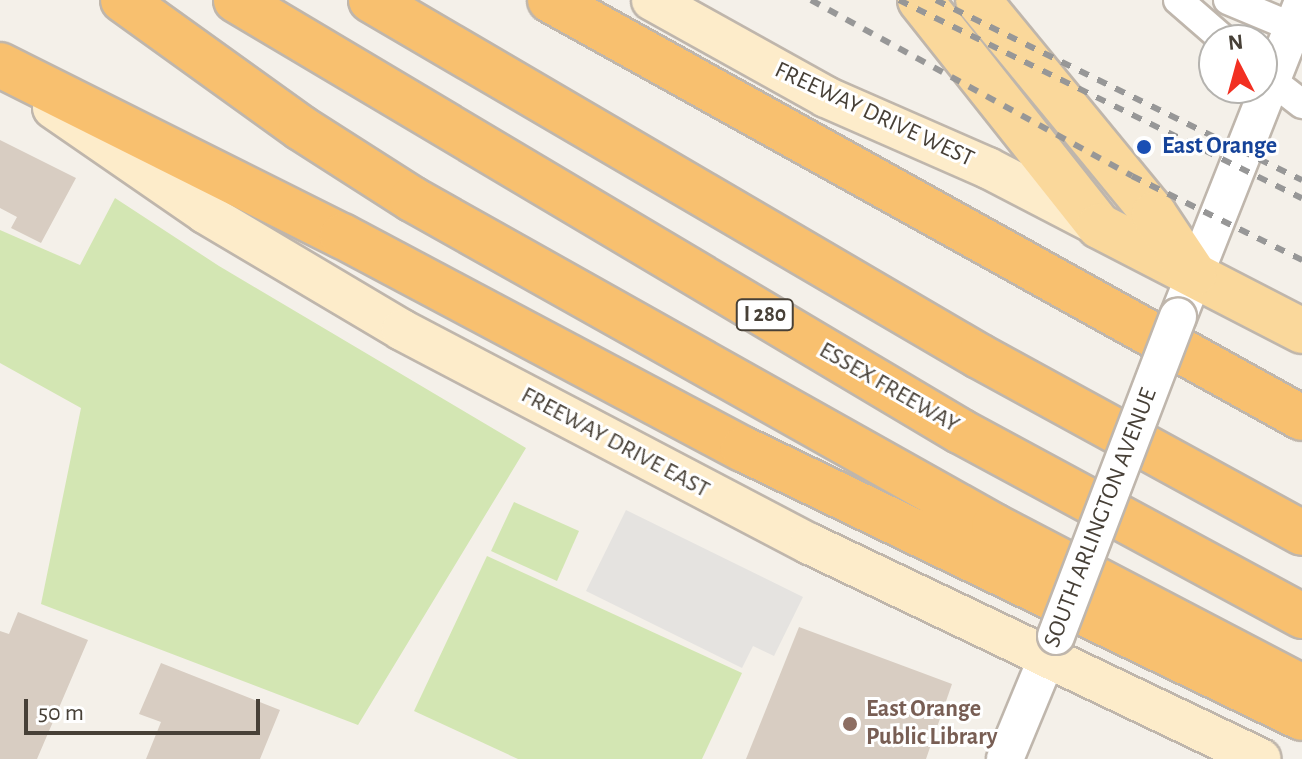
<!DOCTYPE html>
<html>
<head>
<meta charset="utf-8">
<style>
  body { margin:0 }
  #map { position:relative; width:1302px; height:759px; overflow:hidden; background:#f4f0e9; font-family:"Alegreya Sans",sans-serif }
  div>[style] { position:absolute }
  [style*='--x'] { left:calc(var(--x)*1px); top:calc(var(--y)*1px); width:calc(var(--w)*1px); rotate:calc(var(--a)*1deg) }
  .green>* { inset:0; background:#d3e6b3 }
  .parking>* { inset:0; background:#e5e3e0 }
  .building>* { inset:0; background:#d8cdc2 }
  .roads { filter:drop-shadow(2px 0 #bfb6ac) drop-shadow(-2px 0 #bfb6ac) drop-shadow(0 2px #bfb6ac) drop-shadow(0 -2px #bfb6ac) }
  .minor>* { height:28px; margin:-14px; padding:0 14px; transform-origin:14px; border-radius:14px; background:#fff }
  .tertiary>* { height:36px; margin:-18px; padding:0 18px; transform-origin:18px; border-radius:18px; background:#fff }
  .secondary>* { height:40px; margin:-20px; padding:0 20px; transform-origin:20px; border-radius:20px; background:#fdecca }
  .primary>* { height:44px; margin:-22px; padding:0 22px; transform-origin:22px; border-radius:22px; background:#fad89b }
  .motorway>* { height:44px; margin:-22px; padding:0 22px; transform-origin:22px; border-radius:22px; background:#f8c06f }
  .rail>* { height:6px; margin-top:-3px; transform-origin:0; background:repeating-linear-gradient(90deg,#979797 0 10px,transparent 0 20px) }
  .bridges { filter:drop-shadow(2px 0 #bfb6ac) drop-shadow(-2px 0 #bfb6ac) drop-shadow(0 2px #bfb6ac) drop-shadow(0 -2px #bfb6ac) }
  .tertiary-bridge>* { height:36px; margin:-18px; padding:0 18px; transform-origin:18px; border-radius:18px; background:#fff }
  .dots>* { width:22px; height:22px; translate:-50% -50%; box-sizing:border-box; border:4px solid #fff; border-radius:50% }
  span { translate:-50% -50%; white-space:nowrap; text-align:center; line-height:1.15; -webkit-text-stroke:6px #fff; paint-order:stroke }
  .shield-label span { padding:2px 6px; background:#fff; border:2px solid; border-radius:6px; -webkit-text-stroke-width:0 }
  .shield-label { font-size:22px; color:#474037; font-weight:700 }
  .street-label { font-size:24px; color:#474037 }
  .transit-label { font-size:24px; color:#164399; font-weight:700 }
  .left { translate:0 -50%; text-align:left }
  .education-label { font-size:24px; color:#785e54; font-weight:700 }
  .north { position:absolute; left:1198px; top:24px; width:80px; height:80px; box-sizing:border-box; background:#fff; border:2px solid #b5b3af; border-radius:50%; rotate:354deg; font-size:22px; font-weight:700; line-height:32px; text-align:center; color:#474037 }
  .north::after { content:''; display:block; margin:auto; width:28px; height:36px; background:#f23022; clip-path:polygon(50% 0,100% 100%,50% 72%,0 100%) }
  .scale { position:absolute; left:24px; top:699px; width:236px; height:36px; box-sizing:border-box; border:4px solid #474037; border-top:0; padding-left:10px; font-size:24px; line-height:28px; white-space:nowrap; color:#474037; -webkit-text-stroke:6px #fff; paint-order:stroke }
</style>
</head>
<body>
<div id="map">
  <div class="green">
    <i style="clip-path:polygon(115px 198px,219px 266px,526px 448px,358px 725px,41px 604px,81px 408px,0 363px,0 230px,80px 265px)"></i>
    <i style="clip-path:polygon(514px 502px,579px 531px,557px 581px,491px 551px)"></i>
    <i style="clip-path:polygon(487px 556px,742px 673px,702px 759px,518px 759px,414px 711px)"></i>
  </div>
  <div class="parking">
    <i style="clip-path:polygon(626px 510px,803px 597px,774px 656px,753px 646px,742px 668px,586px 591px)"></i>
  </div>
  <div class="building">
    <i style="clip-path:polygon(0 140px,76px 178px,41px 243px,11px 228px,17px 217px,0 208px)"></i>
    <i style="clip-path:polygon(18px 612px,88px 640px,37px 759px,0 759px,0 631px,9px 634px)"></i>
    <i style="clip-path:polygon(799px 627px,952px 684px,926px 759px,746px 759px)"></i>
    <i style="clip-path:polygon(161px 663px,280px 710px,260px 759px,146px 759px,161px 722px,139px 714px)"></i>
  </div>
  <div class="roads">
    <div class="minor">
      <i style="--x:1178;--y:0;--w:61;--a:41"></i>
      <i style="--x:1228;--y:0;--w:80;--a:22.7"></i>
      <i style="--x:1262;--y:73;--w:51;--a:37.8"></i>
    </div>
    <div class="tertiary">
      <i style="--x:1178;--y:317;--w:337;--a:-68.4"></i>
      <i style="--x:1005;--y:759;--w:133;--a:-67.5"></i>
    </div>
    <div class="secondary">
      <i style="--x:652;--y:0;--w:199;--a:29.1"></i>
      <i style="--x:826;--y:97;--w:177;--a:23.7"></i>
      <i style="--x:988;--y:168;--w:122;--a:27.4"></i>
      <i style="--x:53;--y:108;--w:185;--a:34.6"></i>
      <i style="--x:205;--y:213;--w:229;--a:30.7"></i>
      <i style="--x:402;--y:330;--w:461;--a:27.7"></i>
      <i style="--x:810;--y:544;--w:499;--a:25.5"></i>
    </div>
    <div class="primary">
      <i style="--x:920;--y:0;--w:288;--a:51.6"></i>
      <i style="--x:1099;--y:226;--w:229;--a:27.3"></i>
      <i style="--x:978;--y:0;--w:277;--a:50.6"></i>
      <i style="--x:1154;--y:214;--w:72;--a:56.3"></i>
    </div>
    <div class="motorway">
      <i style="--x:123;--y:0;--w:219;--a:35.7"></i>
      <i style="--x:301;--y:128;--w:132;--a:32.6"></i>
      <i style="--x:412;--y:199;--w:668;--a:29.33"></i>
      <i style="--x:994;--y:526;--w:348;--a:27.6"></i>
      <i style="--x:236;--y:0;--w:843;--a:30.77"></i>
      <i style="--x:960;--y:431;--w:389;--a:28.4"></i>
      <i style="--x:371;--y:0;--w:705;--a:30.35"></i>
      <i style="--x:979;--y:356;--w:368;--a:28.7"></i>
      <i style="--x:550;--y:0;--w:860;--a:29.07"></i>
      <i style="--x:0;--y:65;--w:382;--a:26.6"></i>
      <i style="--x:342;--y:236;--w:454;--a:28"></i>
      <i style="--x:743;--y:449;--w:620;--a:25.7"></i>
    </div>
  </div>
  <div class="rail">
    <i style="--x:811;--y:0;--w:366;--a:28.7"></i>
    <i style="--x:1132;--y:176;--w:190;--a:26.3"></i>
    <i style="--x:899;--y:0;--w:449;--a:26.2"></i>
    <i style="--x:936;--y:0;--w:408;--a:26.2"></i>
  </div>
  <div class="bridges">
    <div class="tertiary-bridge">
      <i style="--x:1056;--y:636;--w:342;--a:-69.1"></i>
    </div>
  </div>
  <div class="dots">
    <i style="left:1144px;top:147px;background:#1a4fb4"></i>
    <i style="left:850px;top:724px;background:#8d6e63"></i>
  </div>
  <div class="shield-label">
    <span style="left:765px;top:315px">I 280</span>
  </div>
  <div class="street-label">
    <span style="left:874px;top:115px;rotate:25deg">FREEWAY DRIVE WEST</span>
    <span style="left:889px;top:388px;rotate:30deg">ESSEX FREEWAY</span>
    <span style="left:615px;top:443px;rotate:28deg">FREEWAY DRIVE EAST</span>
    <span style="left:1101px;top:518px;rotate:-69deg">SOUTH ARLINGTON AVENUE</span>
  </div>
  <div class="transit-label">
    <span class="left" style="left:1162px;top:147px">East Orange</span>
  </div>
  <div class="education-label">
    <span class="left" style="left:866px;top:724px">East Orange<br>Public Library</span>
  </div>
  <div class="north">N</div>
  <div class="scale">50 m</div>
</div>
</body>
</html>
